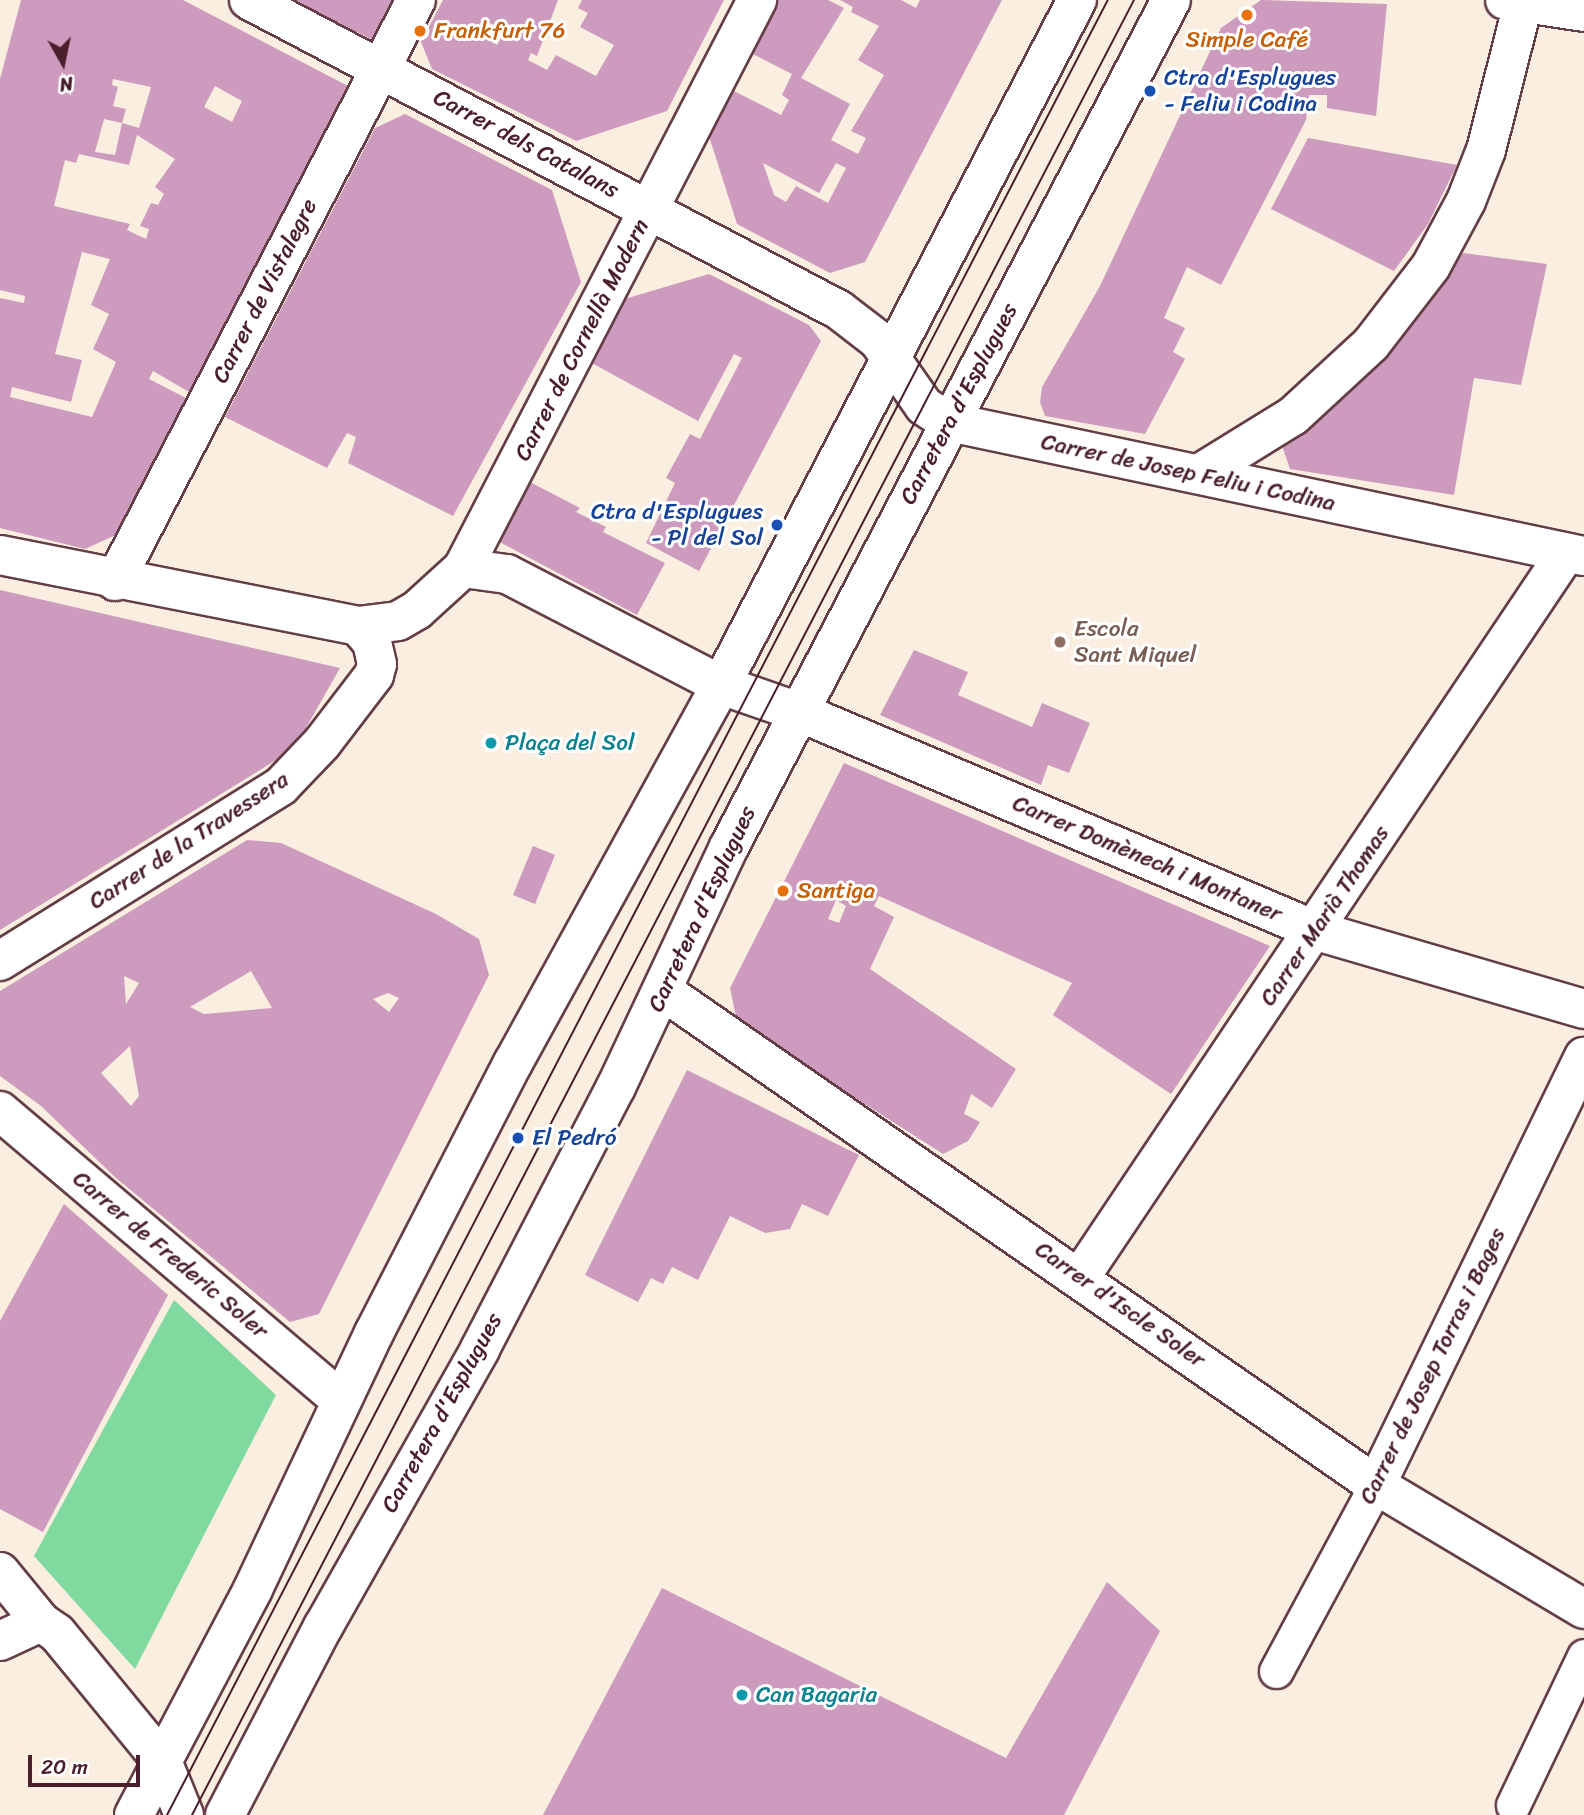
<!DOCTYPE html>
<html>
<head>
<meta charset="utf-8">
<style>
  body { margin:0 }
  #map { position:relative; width:1584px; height:1815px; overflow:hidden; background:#faeee0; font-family:Sriracha,sans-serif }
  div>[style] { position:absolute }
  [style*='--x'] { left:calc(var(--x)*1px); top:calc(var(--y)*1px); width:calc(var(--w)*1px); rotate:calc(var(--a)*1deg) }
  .green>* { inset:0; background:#80d99e }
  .building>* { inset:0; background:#cd9bbe }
  .roads { filter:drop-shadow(2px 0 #643e46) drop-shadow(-2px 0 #643e46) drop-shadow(0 2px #643e46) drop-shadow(0 -2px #643e46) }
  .pedestrian>* { height:33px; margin:-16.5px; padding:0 16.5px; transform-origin:16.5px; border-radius:16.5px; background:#fff }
  .minor>* { height:38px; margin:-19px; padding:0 19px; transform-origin:19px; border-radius:19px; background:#fff }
  .tertiary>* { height:38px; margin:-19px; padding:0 19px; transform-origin:19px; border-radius:19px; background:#fff }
  .tram>* { height:2px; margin:-1px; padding:0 1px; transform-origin:1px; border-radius:1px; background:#4a1f2b }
  .dots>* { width:19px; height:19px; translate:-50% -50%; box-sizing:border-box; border:4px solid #fff; border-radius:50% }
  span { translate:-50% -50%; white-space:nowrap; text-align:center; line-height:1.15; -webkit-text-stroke:6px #fff; paint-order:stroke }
  .food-label { font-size:23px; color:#c56008 }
  .left { translate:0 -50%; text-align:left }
  .transit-label { font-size:23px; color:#164399 }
  .right { translate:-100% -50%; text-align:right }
  .street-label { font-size:23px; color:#4a1f2b }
  .education-label { font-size:23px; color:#785e54 }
  .culture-label { font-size:23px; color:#0d838f }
  .north { position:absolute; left:28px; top:28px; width:70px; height:70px; -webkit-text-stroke:5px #fff; paint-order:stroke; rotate:171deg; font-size:19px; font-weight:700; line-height:28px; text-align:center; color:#4a1f2b }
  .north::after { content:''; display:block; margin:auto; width:24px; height:32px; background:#4a1f2b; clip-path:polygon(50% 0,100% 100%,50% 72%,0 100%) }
  .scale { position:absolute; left:28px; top:1755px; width:112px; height:32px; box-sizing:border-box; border:4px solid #4a1f2b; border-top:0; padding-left:9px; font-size:21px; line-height:24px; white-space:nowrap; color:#4a1f2b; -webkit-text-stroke:5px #fff; paint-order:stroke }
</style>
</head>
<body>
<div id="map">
  <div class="green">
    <i style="clip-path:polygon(174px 1300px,276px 1395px,135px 1669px,34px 1556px)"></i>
  </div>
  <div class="building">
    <i style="clip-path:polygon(evenodd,21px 0,183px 0,348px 86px,191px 393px,153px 371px,149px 379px,188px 399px,118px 534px,85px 549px,0 528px,0 298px,24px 303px,25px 296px,0 290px,0 79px,21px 0,113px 79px,151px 87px,139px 128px,122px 123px,115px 155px,95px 152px,104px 119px,122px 123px,126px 109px,113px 106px,118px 87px,112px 85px,113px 79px,21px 0,215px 86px,242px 101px,232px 122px,204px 107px,215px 86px,21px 0,137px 135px,175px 159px,155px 187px,164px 194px,158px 205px,151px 203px,140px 226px,149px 229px,146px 239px,127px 230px,130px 224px,54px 206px,65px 160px,76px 163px,79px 154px,129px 165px,137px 135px,21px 0,82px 252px,110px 259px,91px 305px,109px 314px,93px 349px,116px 362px,92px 417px,10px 397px,12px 387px,71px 402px,82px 360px,55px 354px,82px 252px)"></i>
    <i style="clip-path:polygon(293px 0,400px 0,377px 42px)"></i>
    <i style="clip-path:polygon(evenodd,443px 0,558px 0,537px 56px,531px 53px,528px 60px,547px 70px,556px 55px,596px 76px,614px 45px,580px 27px,588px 13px,578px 8px,582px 0,724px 0,667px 111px,576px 141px,432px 69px,421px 42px,443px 0,489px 23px,506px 29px,497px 45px,484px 37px,489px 23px)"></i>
    <i style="clip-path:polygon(evenodd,778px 0,828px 0,844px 8px,801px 78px,850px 104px,831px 140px,858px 154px,866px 138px,851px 131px,884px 75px,858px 60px,879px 26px,851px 12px,853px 7px,840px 0,901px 0,916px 8px,920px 0,1002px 0,865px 262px,830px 273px,737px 224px,708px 133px,732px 90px,781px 115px,789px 100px,782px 95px,792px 74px,751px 53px,778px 0,763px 163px,819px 193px,836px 163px,846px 168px,828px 203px,796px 186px,786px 202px,774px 195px,763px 163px)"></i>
    <i style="clip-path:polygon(1261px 0,1387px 4px,1376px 116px,1327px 108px,1327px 95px,1309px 95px,1306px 120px,1221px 285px,1187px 267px,1164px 318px,1185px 328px,1173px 352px,1185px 359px,1145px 434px,1045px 416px,1040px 402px,1042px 387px,1100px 286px,1221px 28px)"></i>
    <i style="clip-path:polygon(405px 114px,552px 190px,581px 282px,453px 516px,348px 463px,356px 437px,347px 433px,327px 468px,225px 417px,375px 128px)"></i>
    <i style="clip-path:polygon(1308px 138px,1457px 165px,1428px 224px,1394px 271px,1271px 209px)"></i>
    <i style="clip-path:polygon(1463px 253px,1547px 264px,1521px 385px,1474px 378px,1454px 495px,1290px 469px,1279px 437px,1380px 363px)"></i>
    <i style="clip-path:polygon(709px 274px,809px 325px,821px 341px,699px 571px,646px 543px,675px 483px,666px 478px,690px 434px,700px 439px,742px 358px,734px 354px,698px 421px,588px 361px,621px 300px)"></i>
    <i style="clip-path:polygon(526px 480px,580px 508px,576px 512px,606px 527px,603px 532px,665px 563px,637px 615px,494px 539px)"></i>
    <i style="clip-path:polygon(0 590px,340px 668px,294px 749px,0 930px)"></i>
    <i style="clip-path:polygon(914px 650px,968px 672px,958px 695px,1032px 727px,1042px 703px,1090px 723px,1069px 773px,1048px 765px,1041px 785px,880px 715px)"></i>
    <i style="clip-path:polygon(evenodd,844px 763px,1270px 946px,1171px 1094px,1053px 1015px,1072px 983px,879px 896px,874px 906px,894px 917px,870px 969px,1016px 1069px,992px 1108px,971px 1094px,964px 1114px,980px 1122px,968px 1141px,943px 1154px,737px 1022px,730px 988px,844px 763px,836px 900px,846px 906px,839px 923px,828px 919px,836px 900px)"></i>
    <i style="clip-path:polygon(evenodd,247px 840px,281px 843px,436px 914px,479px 939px,489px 975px,319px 1314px,290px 1322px,116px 1178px,41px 1106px,0 1076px,0 991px,247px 840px,251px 971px,272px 1008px,204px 1014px,190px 1007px,251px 971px,247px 840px,124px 976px,139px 983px,126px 1004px,124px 976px,247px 840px,388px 993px,399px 998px,389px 1012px,373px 999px,388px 993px,247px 840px,130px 1046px,139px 1096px,131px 1106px,101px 1073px,130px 1046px)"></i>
    <i style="clip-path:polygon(533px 846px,555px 855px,535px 904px,513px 895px)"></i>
    <i style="clip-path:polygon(687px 1070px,859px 1155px,828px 1216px,802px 1204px,790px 1229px,765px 1233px,730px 1216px,698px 1280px,672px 1267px,663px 1284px,651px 1278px,638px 1302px,585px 1275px)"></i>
    <i style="clip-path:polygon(64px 1204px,168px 1295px,43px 1532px,0 1509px,0 1321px)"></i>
    <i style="clip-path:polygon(1107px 1582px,1160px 1631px,1064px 1815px,543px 1815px,662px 1588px,1006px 1758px)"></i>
  </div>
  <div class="roads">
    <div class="pedestrian">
      <i style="--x:1276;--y:1671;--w:211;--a:-61.7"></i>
      <i style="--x:1513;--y:1805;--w:165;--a:-64.5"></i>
    </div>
    <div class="minor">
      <i style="--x:249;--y:0;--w:666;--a:27.72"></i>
      <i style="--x:839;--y:310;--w:49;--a:37.6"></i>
      <i style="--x:878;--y:340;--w:80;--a:55.1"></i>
      <i style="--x:924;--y:406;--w:30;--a:33"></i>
      <i style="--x:949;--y:422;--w:649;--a:11.92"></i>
      <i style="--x:1505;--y:0;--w:80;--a:8.6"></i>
      <i style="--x:1199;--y:474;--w:110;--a:-31.7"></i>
      <i style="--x:1293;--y:416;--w:106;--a:-42.7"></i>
      <i style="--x:1371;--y:344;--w:98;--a:-52.4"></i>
      <i style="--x:1431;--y:266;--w:74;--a:-61.7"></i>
      <i style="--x:1466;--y:201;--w:55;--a:-68.6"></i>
      <i style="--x:1486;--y:150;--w:155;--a:-75.8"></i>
      <i style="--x:0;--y:555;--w:365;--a:11.2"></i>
      <i style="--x:358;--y:626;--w:40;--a:-7.1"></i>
      <i style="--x:398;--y:621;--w:22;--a:-30"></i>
      <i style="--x:417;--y:610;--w:62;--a:-42.4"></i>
      <i style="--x:463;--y:568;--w:640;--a:-62.63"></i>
      <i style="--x:463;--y:568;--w:44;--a:7.8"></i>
      <i style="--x:507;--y:574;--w:241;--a:27.4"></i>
      <i style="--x:721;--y:685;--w:83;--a:19.1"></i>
      <i style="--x:799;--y:712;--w:562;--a:22.92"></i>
      <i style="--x:1317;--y:931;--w:278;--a:16.3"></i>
      <i style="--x:115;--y:581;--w:654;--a:-62.61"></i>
      <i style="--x:0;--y:961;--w:331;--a:-31.9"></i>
      <i style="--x:281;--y:786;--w:59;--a:-46.4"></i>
      <i style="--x:322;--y:743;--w:86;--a:-52.6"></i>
      <i style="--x:374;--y:675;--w:11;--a:-75"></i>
      <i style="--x:377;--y:664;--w:23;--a:-103"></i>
      <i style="--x:372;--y:642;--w:21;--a:-131"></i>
      <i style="--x:663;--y:991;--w:867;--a:34.72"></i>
      <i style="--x:1376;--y:1485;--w:242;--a:30.8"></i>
      <i style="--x:0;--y:1111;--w:447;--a:40.3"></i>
      <i style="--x:1081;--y:1276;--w:871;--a:-56.15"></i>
      <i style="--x:1376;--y:1485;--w:476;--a:-64.1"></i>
      <i style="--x:0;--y:1572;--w:65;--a:50.6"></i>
      <i style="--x:41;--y:1622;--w:19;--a:35"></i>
      <i style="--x:57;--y:1633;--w:166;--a:50.6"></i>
      <i style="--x:162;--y:1761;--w:58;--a:67.8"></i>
      <i style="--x:0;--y:1641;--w:45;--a:-24.9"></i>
    </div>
    <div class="tertiary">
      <i style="--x:134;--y:1815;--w:255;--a:-62.2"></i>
      <i style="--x:253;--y:1589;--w:283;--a:-64.7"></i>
      <i style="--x:374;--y:1333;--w:304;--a:-62.8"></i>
      <i style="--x:513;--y:1063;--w:431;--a:-61.2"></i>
      <i style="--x:721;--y:685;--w:772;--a:-62.54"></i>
      <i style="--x:225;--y:1815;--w:212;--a:-62.5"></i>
      <i style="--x:323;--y:1627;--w:319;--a:-60.5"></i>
      <i style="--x:480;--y:1349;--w:295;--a:-62.6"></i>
      <i style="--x:616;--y:1087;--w:265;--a:-64.8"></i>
      <i style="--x:729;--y:847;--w:955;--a:-62.44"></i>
    </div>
  </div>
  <div class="tram">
    <i style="--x:167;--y:1815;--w:2044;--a:-62.6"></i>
    <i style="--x:192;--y:1815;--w:2045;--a:-62.57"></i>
  </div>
  <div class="dots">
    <i style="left:1247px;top:15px;background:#e8710a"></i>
    <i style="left:420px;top:31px;background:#e8710a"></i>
    <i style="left:1150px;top:91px;background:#1a4fb4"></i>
    <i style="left:777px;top:525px;background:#1a4fb4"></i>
    <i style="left:1060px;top:642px;background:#8d6e63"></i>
    <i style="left:491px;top:743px;background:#0f9aa8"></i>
    <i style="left:783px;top:891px;background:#e8710a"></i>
    <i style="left:518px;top:1138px;background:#1a4fb4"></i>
    <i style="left:742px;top:1695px;background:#0f9aa8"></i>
  </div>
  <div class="food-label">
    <span class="left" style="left:434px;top:31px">Frankfurt 76</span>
    <span style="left:1247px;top:40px">Simple Café</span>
    <span class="left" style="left:797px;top:891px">Santiga</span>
  </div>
  <div class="transit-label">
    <span class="left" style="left:1164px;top:91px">Ctra d'Esplugues<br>- Feliu i Codina</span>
    <span class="right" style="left:763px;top:525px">Ctra d'Esplugues<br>- Pl del Sol</span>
    <span class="left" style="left:532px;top:1138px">El Pedró</span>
  </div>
  <div class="street-label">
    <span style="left:526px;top:144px;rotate:28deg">Carrer dels Catalans</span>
    <span style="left:265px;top:291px;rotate:-63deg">Carrer de Vistalegre</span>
    <span style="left:582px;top:340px;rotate:-63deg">Carrer de Cornellà Modern</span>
    <span style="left:959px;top:404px;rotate:-62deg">Carretera d'Esplugues</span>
    <span style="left:1188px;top:473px;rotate:12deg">Carrer de Josep Feliu i Codina</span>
    <span style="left:189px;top:841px;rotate:-33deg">Carrer de la Travessera</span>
    <span style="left:1147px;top:859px;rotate:23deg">Carrer Domènech i Montaner</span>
    <span style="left:702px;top:909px;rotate:-65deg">Carretera d'Esplugues</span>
    <span style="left:1325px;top:916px;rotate:-56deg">Carrer Marià Thomas</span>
    <span style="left:170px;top:1255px;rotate:40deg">Carrer de Frederic Soler</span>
    <span style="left:1120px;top:1305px;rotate:35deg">Carrer d'Iscle Soler</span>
    <span style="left:1433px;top:1366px;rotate:-64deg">Carrer de Josep Torras i Bages</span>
    <span style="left:442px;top:1413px;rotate:-61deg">Carretera d'Esplugues</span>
  </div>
  <div class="education-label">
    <span class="left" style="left:1074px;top:642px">Escola<br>Sant Miquel</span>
  </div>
  <div class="culture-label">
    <span class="left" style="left:505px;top:743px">Plaça del Sol</span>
    <span class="left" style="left:756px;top:1695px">Can Bagaria</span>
  </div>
  <div class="north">N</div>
  <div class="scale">20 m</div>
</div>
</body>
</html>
